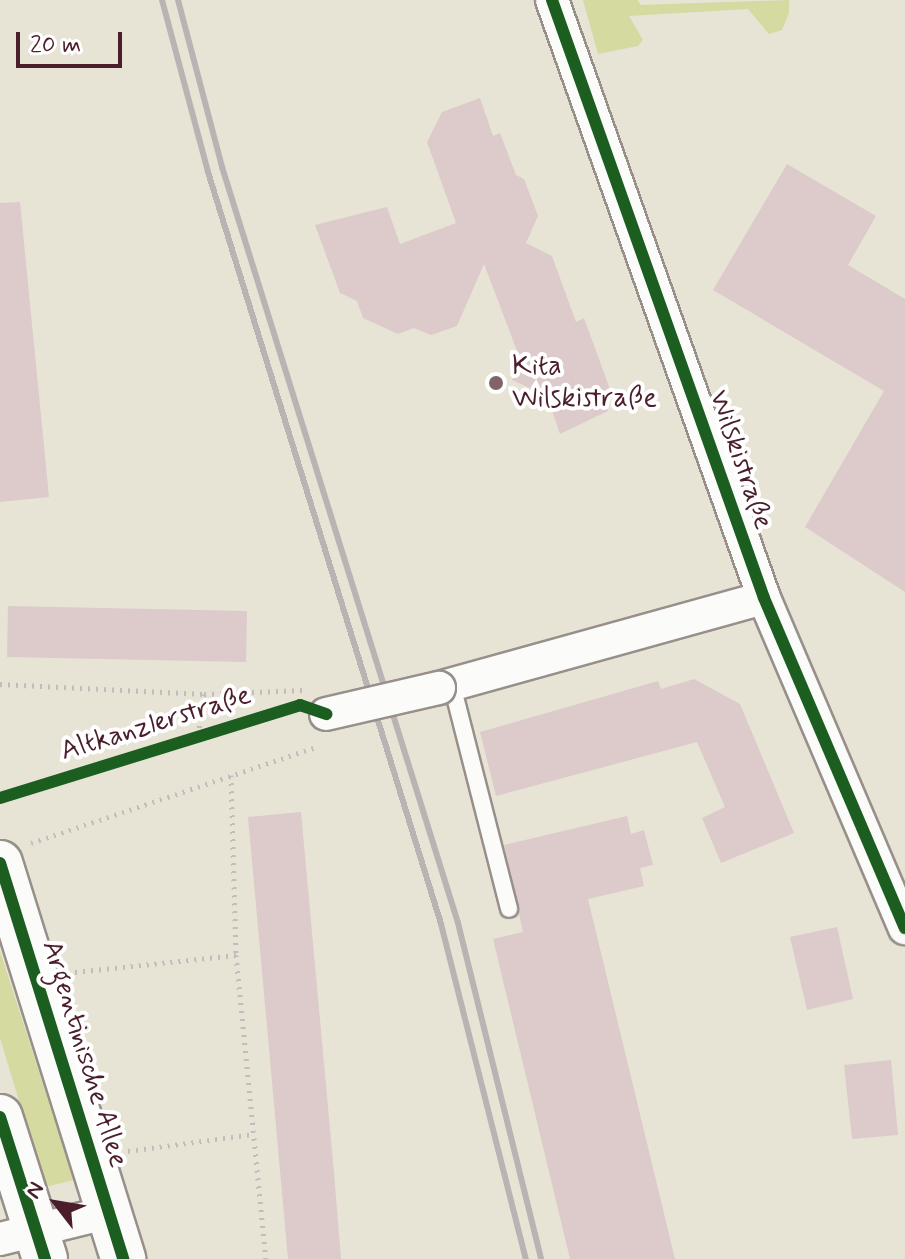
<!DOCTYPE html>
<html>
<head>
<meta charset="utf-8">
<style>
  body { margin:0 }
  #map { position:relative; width:905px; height:1259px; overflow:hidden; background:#e7e4d6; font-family:Mynerve,sans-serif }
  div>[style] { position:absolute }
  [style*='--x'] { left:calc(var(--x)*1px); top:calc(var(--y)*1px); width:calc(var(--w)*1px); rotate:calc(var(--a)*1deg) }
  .green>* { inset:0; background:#d4daa0 }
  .building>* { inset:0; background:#dccbca }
  .path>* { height:5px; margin-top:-2.5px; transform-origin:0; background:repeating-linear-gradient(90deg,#c2bdbc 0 2px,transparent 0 8px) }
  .roads { filter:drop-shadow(2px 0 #988f8a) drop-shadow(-2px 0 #988f8a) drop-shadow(0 2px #988f8a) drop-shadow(0 -2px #988f8a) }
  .service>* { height:16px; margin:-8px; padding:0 8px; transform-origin:8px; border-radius:8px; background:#fbfbf9 }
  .minor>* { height:32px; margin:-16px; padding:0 16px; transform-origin:16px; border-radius:16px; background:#fbfbf9 }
  .secondary>* { height:44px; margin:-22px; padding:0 22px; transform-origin:22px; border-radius:22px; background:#fbfbf9 }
  .rail>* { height:6px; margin:-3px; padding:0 3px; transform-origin:3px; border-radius:3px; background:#b9b4b3 }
  .bridges { filter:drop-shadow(2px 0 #988f8a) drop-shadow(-2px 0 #988f8a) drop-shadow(0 2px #988f8a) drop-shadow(0 -2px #988f8a) }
  .minor-bridge>* { height:32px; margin:-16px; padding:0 16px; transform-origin:16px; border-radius:16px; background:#fbfbf9 }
  .cycleway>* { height:12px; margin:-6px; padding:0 6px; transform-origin:6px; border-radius:6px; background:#1b5e20 }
  .dots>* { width:22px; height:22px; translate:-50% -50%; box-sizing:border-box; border:4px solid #fff; border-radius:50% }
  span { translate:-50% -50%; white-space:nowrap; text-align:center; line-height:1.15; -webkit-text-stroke:8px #fff; paint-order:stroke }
  .poi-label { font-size:28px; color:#4a1f2b }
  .left { translate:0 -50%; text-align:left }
  .street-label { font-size:28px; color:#4a1f2b }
  .north { position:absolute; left:16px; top:1163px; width:80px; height:80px; -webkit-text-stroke:6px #fff; paint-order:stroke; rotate:301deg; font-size:22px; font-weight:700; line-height:32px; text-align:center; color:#4a1f2b }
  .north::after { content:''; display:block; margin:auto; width:28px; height:36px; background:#4a1f2b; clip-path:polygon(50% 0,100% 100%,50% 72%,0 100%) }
  .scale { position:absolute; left:16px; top:32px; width:106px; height:36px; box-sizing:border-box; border:4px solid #4a1f2b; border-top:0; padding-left:10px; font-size:24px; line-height:28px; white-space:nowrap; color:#4a1f2b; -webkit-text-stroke:6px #fff; paint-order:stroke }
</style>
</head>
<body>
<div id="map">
  <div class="green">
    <i style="clip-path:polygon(583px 0,637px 0,641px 5px,789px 0,789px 13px,782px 30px,769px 34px,748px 9px,629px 16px,643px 40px,638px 46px,598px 54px)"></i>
    <i style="clip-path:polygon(0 951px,74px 1180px,45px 1187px,0 1038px)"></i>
  </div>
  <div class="building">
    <i style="clip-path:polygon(480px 98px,493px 136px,500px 133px,516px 175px,524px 179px,538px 216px,526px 243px,552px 256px,576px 322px,584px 318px,611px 392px,602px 395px,608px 411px,560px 434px,547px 396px,512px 380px,522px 364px,484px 264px,457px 326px,431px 335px,414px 328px,398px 334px,363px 318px,357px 301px,340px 293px,315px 225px,387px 207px,400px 244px,456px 223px,427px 142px,442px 112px)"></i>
    <i style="clip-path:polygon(787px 164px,876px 216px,848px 265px,905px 299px,905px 592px,805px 527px,884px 391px,713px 290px)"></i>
    <i style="clip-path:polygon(20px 202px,49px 497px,0 502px,0 203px)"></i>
    <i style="clip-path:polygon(8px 606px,247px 611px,246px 662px,7px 657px)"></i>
    <i style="clip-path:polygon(694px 679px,740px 704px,794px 833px,721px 863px,702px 818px,725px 807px,697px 742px,496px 796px,480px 732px,658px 681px,661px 689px)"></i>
    <i style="clip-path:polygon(301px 812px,334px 1173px,341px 1259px,288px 1259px,248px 817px)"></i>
    <i style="clip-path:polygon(627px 816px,631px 834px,644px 830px,653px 865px,640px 868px,644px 886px,588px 899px,675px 1259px,570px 1259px,493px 939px,523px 932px,504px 845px)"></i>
    <i style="clip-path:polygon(837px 927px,853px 999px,807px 1010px,790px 937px)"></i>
    <i style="clip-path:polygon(891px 1060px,898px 1135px,852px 1139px,844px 1065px)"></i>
  </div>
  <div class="path">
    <i style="--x:0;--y:684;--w:204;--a:2.8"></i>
    <i style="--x:204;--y:694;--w:42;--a:98.1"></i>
    <i style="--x:204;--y:694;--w:99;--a:-2.3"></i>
    <i style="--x:231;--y:775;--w:180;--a:88.4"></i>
    <i style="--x:236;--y:955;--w:305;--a:84.4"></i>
    <i style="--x:31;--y:843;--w:302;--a:-18.6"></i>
    <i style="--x:75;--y:972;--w:162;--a:-6"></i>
    <i style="--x:128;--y:1151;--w:126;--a:-7.7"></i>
  </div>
  <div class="roads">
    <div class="service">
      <i style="--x:452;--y:685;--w:231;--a:75.7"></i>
    </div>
    <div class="minor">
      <i style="--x:552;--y:0;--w:634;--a:70.48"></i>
      <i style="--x:764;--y:598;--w:359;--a:66.9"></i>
      <i style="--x:439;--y:688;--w:337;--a:-15.5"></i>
      <i style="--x:0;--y:1239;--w:109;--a:-13.8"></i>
    </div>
    <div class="secondary">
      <i style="--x:0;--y:863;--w:415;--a:72.7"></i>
      <i style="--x:0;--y:1117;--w:149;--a:72.4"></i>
    </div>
  </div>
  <div class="rail">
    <i style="--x:162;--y:0;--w:178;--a:75"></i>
    <i style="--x:208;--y:172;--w:787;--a:72.78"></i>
    <i style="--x:441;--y:924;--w:346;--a:75.8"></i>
    <i style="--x:178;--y:0;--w:173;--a:75.2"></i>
    <i style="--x:222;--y:167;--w:792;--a:72.66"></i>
    <i style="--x:458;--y:923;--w:346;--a:76.1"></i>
  </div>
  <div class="bridges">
    <div class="minor-bridge">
      <i style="--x:326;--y:714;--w:116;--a:-13"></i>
    </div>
  </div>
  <div class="cycleway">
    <i style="--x:552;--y:0;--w:634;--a:70.48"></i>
    <i style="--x:764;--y:598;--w:359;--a:66.9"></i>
    <i style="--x:0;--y:798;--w:314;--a:-17.2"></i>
    <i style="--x:300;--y:705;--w:28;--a:19"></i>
    <i style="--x:0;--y:863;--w:415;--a:72.7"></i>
    <i style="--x:0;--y:1117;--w:149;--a:72.4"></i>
  </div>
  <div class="dots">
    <i style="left:496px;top:383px;background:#816467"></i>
  </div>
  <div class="poi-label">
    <span class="left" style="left:512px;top:383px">Kita<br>Wilskistraße</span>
  </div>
  <div class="street-label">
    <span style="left:740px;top:460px;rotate:71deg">Wilskistraße</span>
    <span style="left:156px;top:724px;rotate:-17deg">Altkanzlerstraße</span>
    <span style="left:84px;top:1054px;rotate:73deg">Argentinische Allee</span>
  </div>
  <div class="north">N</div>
  <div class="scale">20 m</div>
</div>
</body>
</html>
